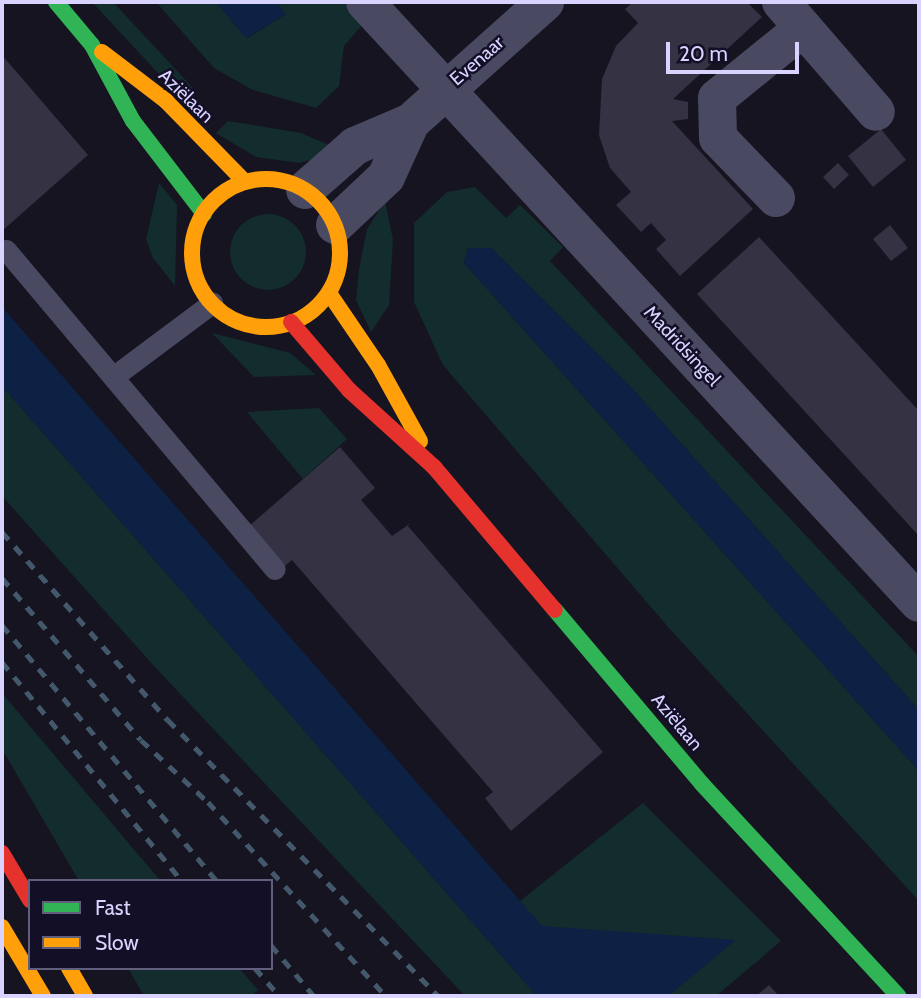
<!DOCTYPE html>
<html>
<head>
<meta charset="utf-8">
<style>
  body { margin:0 }
  #map { position:relative; width:921px; height:998px; overflow:hidden; background:#161421; font-family:Cabin,sans-serif }
  div>[style] { position:absolute }
  [style*='--x'] { left:calc(var(--x)*1px); top:calc(var(--y)*1px); width:calc(var(--w)*1px); rotate:calc(var(--a)*1deg) }
  .green>* { inset:0; background:#132c2d }
  .round { border-radius:50% }
  .water>* { inset:0; background:#0d2144 }
  .building>* { inset:0; background:#343243 }
  .lane>* { height:21px; margin:-10.5px; padding:0 10.5px; transform-origin:10.5px; border-radius:10.5px; background:#4a4962 }
  .street>* { height:38px; margin:-19px; padding:0 19px; transform-origin:19px; border-radius:19px; background:#4a4962 }
  .fast>* { height:16px; margin:-8px; padding:0 8px; transform-origin:8px; border-radius:8px; background:#30b455 }
  .slow>* { height:16px; margin:-8px; padding:0 8px; transform-origin:8px; border-radius:8px; background:#ff9f0a }
  .slow>.ring { margin:-8px; padding:0; box-sizing:content-box; background:none; border:16px solid #ff9f0a; border-radius:50% }
  .jam>* { height:16px; margin:-8px; padding:0 8px; transform-origin:8px; border-radius:8px; background:#e5322d }
  .rail>* { height:5px; margin-top:-2.5px; transform-origin:0; background:repeating-linear-gradient(90deg,#43596b 0 10px,transparent 0 19px) }
  span { translate:-50% -50%; white-space:nowrap; text-align:center; line-height:1.15; -webkit-text-stroke:5px #130f26; paint-order:stroke }
  .street-label { font-size:19px; color:#d9d4ff }
  .frame { position:absolute; inset:0; border:4px solid #d9d4ff; pointer-events:none }
  .legend { position:absolute; left:28px; top:879px; width:245px; height:91px; box-sizing:border-box; background:#130f26; border:2px solid #625e7d; margin:0; padding:9px 12px; list-style:none; font-size:21px; color:#d9d4ff }
  .legend li { display:flex; align-items:center; gap:14px; height:35px }
  .legend b { width:35px; border:2px solid #625e7d }
  .scale { position:absolute; left:666px; top:42px; width:133px; height:32px; box-sizing:border-box; border:4px solid #d9d4ff; border-top:0; padding-left:9px; font-size:21px; line-height:24px; white-space:nowrap; color:#d9d4ff; -webkit-text-stroke:5px #130f26; paint-order:stroke }
</style>
</head>
<body>
<div id="map">
  <div class="green">
    <i style="clip-path:polygon(92px 2px,113px 2px,193px 88px,182px 99px)"></i>
    <i style="clip-path:polygon(156px 2px,216px 2px,247px 38px,286px 14px,275px 2px,343px 2px,363px 24px,344px 46px,339px 86px,316px 108px,253px 90px,214px 68px)"></i>
    <i style="clip-path:polygon(228px 121px,301px 133px,331px 146px,320px 157px,300px 163px,256px 157px,216px 133px)"></i>
    <i style="clip-path:polygon(159px 183px,177px 205px,175px 286px,153px 258px,146px 239px)"></i>
    <i style="clip-path:polygon(475px 187px,506px 218px,520px 205px,563px 247px,550px 261px,919px 657px,919px 710px,629px 385px,491px 248px,468px 248px,464px 263px,919px 771px,919px 901px,669px 628px,443px 365px,414px 302px,414px 223px,447px 192px)"></i>
    <i style="clip-path:polygon(385px 201px,393px 240px,389px 305px,371px 332px,356px 300px,359px 269px,367px 229px)"></i>
    <i class="round" style="left:230px;top:214px;width:76px;height:76px"></i>
    <i style="clip-path:polygon(212px 333px,290px 353px,316px 375px,254px 377px)"></i>
    <i style="clip-path:polygon(2px 386px,537px 996px,465px 996px,154px 666px,2px 496px)"></i>
    <i style="clip-path:polygon(319px 408px,347px 439px,303px 479px,247px 412px)"></i>
    <i style="clip-path:polygon(2px 693px,136px 852px,161px 881px,79px 881px,2px 749px)"></i>
    <i style="clip-path:polygon(643px 803px,781px 941px,716px 996px,668px 996px,735px 940px,542px 927px,520px 901px)"></i>
    <i style="clip-path:polygon(128px 968px,239px 968px,258px 990px,251px 996px,144px 996px)"></i>
  </div>
  <div class="water">
    <i style="clip-path:polygon(216px 2px,275px 2px,286px 14px,246px 38px)"></i>
    <i style="clip-path:polygon(468px 248px,491px 248px,629px 385px,919px 710px,919px 771px,464px 263px)"></i>
    <i style="clip-path:polygon(2px 307px,542px 926px,736px 940px,668px 996px,537px 996px,2px 386px)"></i>
  </div>
  <div class="building">
    <i style="clip-path:polygon(633px 2px,747px 2px,762px 17px,673px 99px,688px 102px,688px 119px,672px 121px,753px 209px,680px 276px,656px 249px,666px 240px,651px 223px,641px 232px,616px 205px,631px 192px,610px 168px,599px 135px,602px 79px,616px 46px,638px 23px,625px 9px)"></i>
    <i style="clip-path:polygon(2px 55px,88px 155px,2px 231px)"></i>
    <i style="clip-path:polygon(881px 129px,906px 160px,873px 187px,848px 156px)"></i>
    <i style="clip-path:polygon(838px 163px,849px 175px,834px 189px,823px 177px)"></i>
    <i style="clip-path:polygon(890px 225px,908px 248px,891px 261px,873px 239px)"></i>
    <i style="clip-path:polygon(759px 237px,919px 411px,919px 536px,697px 294px)"></i>
    <i style="clip-path:polygon(340px 447px,375px 488px,361px 500px,392px 536px,411px 523px,407px 525px,603px 752px,511px 831px,485px 798px,493px 792px,292px 560px,285px 566px,248px 527px)"></i>
    <i style="clip-path:polygon(769px 985px,779px 996px,756px 996px)"></i>
  </div>
  <div class="lane">
    <i style="--x:6;--y:250;--w:417;--a:49.9"></i>
    <i style="--x:113;--y:377;--w:124;--a:-36.8"></i>
  </div>
  <div class="street">
    <i style="--x:365;--y:2;--w:817;--a:47.33"></i>
    <i style="--x:781;--y:2;--w:145;--a:49.2"></i>
    <i style="--x:305;--y:190;--w:67;--a:-41.3"></i>
    <i style="--x:355;--y:146;--w:61;--a:-23.2"></i>
    <i style="--x:411;--y:122;--w:180;--a:-41.8"></i>
    <i style="--x:776;--y:198;--w:83;--a:-134"></i>
    <i style="--x:718;--y:138;--w:40;--a:-91.4"></i>
    <i style="--x:717;--y:98;--w:111;--a:-39.1"></i>
    <i style="--x:335;--y:225;--w:70;--a:-43.3"></i>
    <i style="--x:386;--y:177;--w:60;--a:-65.6"></i>
  </div>
  <div class="fast">
    <i style="--x:56;--y:2;--w:56;--a:50.1"></i>
    <i style="--x:92;--y:45;--w:86;--a:61.7"></i>
    <i style="--x:133;--y:121;--w:117;--a:52.6"></i>
    <i style="--x:555;--y:610;--w:228;--a:49.8"></i>
    <i style="--x:702;--y:784;--w:289;--a:47.2"></i>
  </div>
  <div class="slow">
    <i style="--x:102;--y:52;--w:81;--a:37.4"></i>
    <i style="--x:166;--y:101;--w:113;--a:45.7"></i>
    <i class="ring" style="left:192px;top:179px;width:132px;height:132px"></i>
    <i style="--x:329;--y:293;--w:87;--a:55.8"></i>
    <i style="--x:378;--y:365;--w:87;--a:61.1"></i>
    <i style="--x:2;--y:927;--w:80;--a:59.3"></i>
    <i style="--x:69;--y:968;--w:32;--a:60"></i>
  </div>
  <div class="jam">
    <i style="--x:291;--y:322;--w:89;--a:49.5"></i>
    <i style="--x:349;--y:390;--w:115;--a:42.2"></i>
    <i style="--x:434;--y:467;--w:187;--a:49.8"></i>
    <i style="--x:2;--y:853;--w:55;--a:59.2"></i>
  </div>
  <div class="rail">
    <i style="--x:2;--y:532;--w:251;--a:48.6"></i>
    <i style="--x:168;--y:720;--w:386;--a:45.6"></i>
    <i style="--x:2;--y:578;--w:213;--a:49.4"></i>
    <i style="--x:141;--y:740;--w:91;--a:42.8"></i>
    <i style="--x:208;--y:802;--w:263;--a:47.5"></i>
    <i style="--x:2;--y:625;--w:334;--a:50"></i>
    <i style="--x:2;--y:662;--w:283;--a:50.6"></i>
    <i style="--x:271;--y:945;--w:67;--a:49.9"></i>
    <i style="--x:255;--y:968;--w:37;--a:49"></i>
  </div>
  <div class="street-label">
    <span style="left:477px;top:61px;rotate:-41deg">Evenaar</span>
    <span style="left:186px;top:96px;rotate:44deg">Aziëlaan</span>
    <span style="left:682px;top:346px;rotate:47deg">Madridsingel</span>
    <span style="left:677px;top:722px;rotate:50deg">Aziëlaan</span>
  </div>
  <div class="frame"></div>
  <ul class="legend">
  <li><b style="height:9px;background:#30b455"></b>Fast</li>
  <li><b style="height:9px;background:#ff9f0a"></b>Slow</li>
  </ul>
  <div class="scale">20 m</div>
</div>
</body>
</html>
